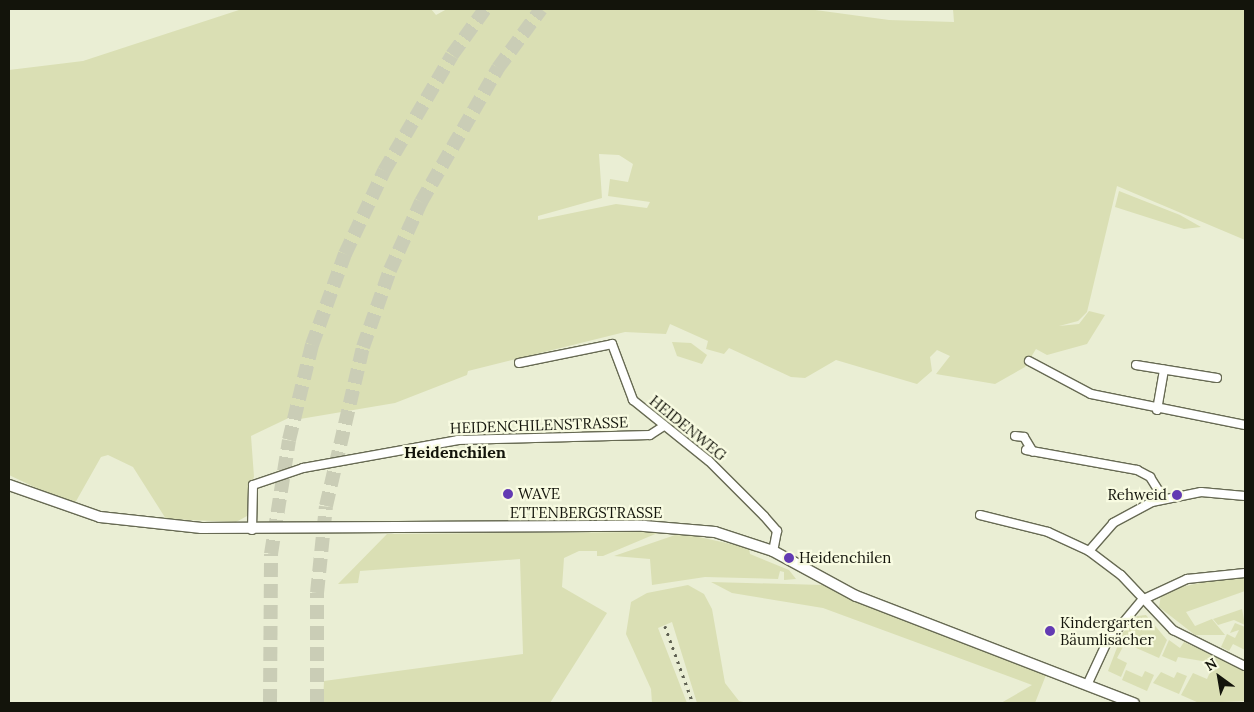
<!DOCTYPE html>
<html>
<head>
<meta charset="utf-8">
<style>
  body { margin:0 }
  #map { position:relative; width:1254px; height:712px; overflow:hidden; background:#eaeed4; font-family:Lora,serif }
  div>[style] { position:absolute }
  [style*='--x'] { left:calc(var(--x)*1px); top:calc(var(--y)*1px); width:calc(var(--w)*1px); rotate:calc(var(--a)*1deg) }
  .green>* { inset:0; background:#dadfb4 }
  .motorway-tunnel>* { height:14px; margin-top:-7px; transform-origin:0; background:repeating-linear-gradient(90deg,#cacdb6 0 14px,transparent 0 21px) }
  .roads { filter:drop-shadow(1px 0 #676a53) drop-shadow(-1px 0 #676a53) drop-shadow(0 1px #676a53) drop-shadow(0 -1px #676a53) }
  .minor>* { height:8px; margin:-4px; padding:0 4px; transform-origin:4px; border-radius:4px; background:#fff }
  .tertiary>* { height:10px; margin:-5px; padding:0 5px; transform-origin:5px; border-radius:5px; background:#fff }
  .rail>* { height:2.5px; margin-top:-1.25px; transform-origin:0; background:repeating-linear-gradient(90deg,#5f6152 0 2.5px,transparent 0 7.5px) }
  .dots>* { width:14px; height:14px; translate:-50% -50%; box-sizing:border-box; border:2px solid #f8fbe1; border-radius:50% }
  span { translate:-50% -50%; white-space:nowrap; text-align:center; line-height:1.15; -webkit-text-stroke:4.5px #f8fbe1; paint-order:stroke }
  .street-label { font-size:15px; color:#13140b }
  .poi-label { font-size:15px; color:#13140b }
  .left { translate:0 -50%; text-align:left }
  .right { translate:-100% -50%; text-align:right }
  .neighbourhood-label { font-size:16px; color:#13140b; font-weight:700 }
  .frame { position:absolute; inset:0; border:10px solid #13140b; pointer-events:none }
  .north { position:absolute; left:1194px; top:652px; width:50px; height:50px; -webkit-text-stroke:4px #f8fbe1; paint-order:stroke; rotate:328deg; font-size:14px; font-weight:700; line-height:20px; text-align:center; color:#13140b }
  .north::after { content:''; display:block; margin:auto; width:18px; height:22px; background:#13140b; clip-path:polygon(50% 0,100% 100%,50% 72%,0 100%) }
</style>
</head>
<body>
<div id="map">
  <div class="green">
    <i style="clip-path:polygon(evenodd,242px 9px,431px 9px,436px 15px,447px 9px,808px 9px,889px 20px,954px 22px,953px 9px,1245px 9px,1245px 240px,1117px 186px,1087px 312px,1078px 321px,1059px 326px,1079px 324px,1089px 311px,1105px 315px,1087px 344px,1047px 355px,1036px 349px,1025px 367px,995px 384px,936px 374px,950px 356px,937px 350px,930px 357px,932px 371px,917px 384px,836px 360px,805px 378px,791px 377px,729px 348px,724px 354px,706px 349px,708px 341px,670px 324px,666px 334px,625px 332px,468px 371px,467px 375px,395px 403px,300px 419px,299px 413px,251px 436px,254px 477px,248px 489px,247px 516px,236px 522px,166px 519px,133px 467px,108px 455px,101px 457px,75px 503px,47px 493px,9px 475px,9px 70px,83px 61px,242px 9px,599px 154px,619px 155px,633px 164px,628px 182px,610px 179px,608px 196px,650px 202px,647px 208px,616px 204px,538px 220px,538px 216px,602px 198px,599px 154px)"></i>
    <i style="clip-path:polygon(1119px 191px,1180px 215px,1201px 227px,1184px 229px,1115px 207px)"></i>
    <i style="clip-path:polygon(672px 342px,691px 343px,707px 355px,702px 364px,677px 356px)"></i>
    <i style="clip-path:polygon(660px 532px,603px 556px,597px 556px,597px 551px,579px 551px,564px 558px,562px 587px,607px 613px,550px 703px,323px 703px,324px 681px,523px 654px,520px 559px,360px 571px,358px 583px,338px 584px,387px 534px)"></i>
    <i style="clip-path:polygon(681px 533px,749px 548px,750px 554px,789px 570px,796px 579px,784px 580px,784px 572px,780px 571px,778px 579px,705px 577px,652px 585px,650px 559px,614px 556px)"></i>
    <i style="clip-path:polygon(1232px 576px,1245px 577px,1245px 591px,1186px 612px,1195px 626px,1212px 619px,1225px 635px,1195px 635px,1159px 607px,1161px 595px,1172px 589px)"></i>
    <i style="clip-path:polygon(711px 582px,823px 585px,1046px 675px,1035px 703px,1001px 703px,1032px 685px,823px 608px,732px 593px)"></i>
    <i style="clip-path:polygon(688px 585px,704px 594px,712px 609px,725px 683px,739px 701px,748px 703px,697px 703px,672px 622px,658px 628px,687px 703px,652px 703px,651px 689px,626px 634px,631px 602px,647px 593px)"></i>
    <i style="clip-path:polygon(1242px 609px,1245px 625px,1234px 620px,1218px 625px,1213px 619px)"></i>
    <i style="clip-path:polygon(1146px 615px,1167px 640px,1159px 658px,1125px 643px,1117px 658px,1127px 663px,1121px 677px,1108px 671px,1123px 632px,1137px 616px)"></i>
    <i style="clip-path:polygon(1235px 623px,1245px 627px,1245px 650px,1233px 644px,1229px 651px,1221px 647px,1227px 634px,1235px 638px,1239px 630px,1230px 633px)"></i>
    <i style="clip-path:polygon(1169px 640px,1180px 648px,1184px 642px,1245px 670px,1245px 701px,1199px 703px,1181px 695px,1193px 673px,1207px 679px,1214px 663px,1178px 657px,1176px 662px,1162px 656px)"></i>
    <i style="clip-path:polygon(1126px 670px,1142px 677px,1145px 671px,1154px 675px,1147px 691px,1122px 680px)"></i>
    <i style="clip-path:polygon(1161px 672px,1174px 678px,1177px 672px,1187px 676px,1179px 694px,1153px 683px)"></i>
  </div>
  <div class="motorway-tunnel">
    <i style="--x:270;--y:703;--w:149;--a:-89.6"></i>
    <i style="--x:271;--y:554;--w:115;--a:-81"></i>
    <i style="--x:289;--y:440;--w:98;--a:-76.4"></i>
    <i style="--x:312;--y:345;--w:97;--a:-70.1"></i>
    <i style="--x:345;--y:254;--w:92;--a:-64.8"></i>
    <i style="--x:384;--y:171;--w:134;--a:-59.6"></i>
    <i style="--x:452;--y:55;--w:57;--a:-54.3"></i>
    <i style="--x:317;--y:703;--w:110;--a:-90"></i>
    <i style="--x:317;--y:593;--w:87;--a:-84.1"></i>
    <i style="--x:326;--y:506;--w:163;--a:-76.9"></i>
    <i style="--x:363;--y:347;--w:82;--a:-70.7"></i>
    <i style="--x:390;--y:270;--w:75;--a:-65.5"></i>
    <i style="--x:421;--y:202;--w:155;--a:-60.1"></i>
    <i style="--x:498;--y:68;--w:73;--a:-53.9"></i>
  </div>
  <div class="roads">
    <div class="minor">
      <i style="--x:1029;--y:361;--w:70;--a:28"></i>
      <i style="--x:1091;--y:394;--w:157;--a:11.4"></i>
      <i style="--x:519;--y:363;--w:95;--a:-11.5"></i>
      <i style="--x:612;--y:344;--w:60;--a:69.4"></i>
      <i style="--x:633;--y:400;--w:97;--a:38.8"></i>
      <i style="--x:709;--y:461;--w:78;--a:45"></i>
      <i style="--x:764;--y:516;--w:20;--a:49"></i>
      <i style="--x:777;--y:531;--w:20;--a:101"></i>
      <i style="--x:1136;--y:365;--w:82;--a:9.1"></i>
      <i style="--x:1157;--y:410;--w:41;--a:-80.1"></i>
      <i style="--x:1015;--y:436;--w:9;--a:6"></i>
      <i style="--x:1024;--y:437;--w:17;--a:59"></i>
      <i style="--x:1026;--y:450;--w:113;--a:10.2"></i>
      <i style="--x:1137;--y:470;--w:15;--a:28"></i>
      <i style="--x:1150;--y:477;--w:25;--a:58"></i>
      <i style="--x:980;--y:515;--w:70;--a:14"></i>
      <i style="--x:1048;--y:532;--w:45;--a:24.9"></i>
      <i style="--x:1089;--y:551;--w:40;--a:37"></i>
      <i style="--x:1121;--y:575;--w:76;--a:46.6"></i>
      <i style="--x:1173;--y:630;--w:80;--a:26.6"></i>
      <i style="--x:252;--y:530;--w:45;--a:-88.7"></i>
      <i style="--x:253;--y:485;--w:53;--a:-18.8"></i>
      <i style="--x:303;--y:468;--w:158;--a:-10.2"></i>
      <i style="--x:458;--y:440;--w:192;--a:-1.5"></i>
      <i style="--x:650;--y:435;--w:17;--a:-33"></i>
      <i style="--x:1089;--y:551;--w:37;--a:-49"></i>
      <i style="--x:1113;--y:523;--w:44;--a:-28.3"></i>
      <i style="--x:1152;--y:502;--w:50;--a:-11.5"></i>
      <i style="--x:1201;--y:492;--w:44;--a:5.2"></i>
      <i style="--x:1088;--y:683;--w:45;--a:-65.1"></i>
      <i style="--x:1107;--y:642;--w:55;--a:-50.2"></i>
      <i style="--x:1142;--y:600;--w:50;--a:-25"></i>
      <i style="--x:1187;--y:579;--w:58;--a:-5.9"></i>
    </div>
    <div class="tertiary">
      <i style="--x:9;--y:485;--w:96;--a:19.4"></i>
      <i style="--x:100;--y:517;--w:102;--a:6.2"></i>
      <i style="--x:201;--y:528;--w:443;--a:-0.3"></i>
      <i style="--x:644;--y:526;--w:71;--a:4.8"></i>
      <i style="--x:715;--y:532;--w:61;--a:18.1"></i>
      <i style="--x:773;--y:551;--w:94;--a:28.5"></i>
      <i style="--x:856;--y:596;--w:298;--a:21.1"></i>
    </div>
  </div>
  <div class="rail">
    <i style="--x:665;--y:626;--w:82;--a:70"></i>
  </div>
  <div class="dots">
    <i style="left:508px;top:494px;background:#633bb3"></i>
    <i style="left:1177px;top:495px;background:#633bb3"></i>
    <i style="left:789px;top:558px;background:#633bb3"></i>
    <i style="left:1050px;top:631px;background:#633bb3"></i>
  </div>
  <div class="street-label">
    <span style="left:539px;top:425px;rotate:-2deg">HEIDENCHILENSTRASSE</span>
    <span style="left:688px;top:428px;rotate:39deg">HEIDENWEG</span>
    <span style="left:586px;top:513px">ETTENBERGSTRASSE</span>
  </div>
  <div class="poi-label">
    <span class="left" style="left:518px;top:494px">WAVE</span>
    <span class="right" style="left:1167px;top:495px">Rehweid</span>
    <span class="left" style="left:799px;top:558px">Heidenchilen</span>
    <span class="left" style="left:1060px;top:631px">Kindergarten<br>Bäumlisächer</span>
  </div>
  <div class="neighbourhood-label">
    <span style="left:455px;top:452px">Heidenchilen</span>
  </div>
  <div class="frame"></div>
  <div class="north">N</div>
</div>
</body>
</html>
